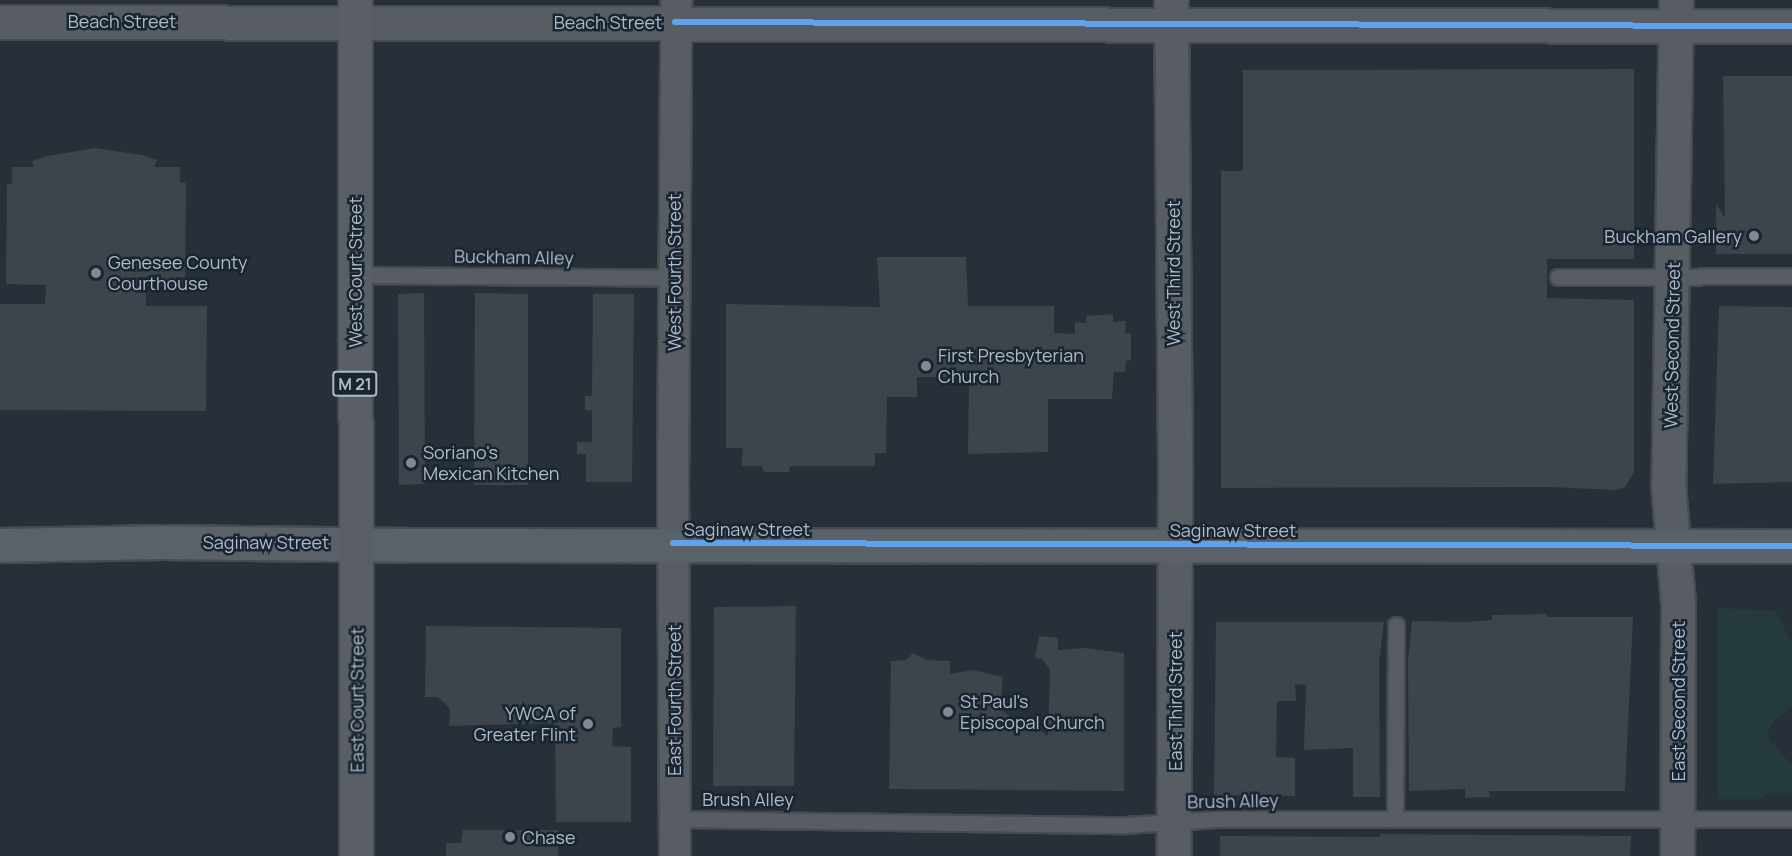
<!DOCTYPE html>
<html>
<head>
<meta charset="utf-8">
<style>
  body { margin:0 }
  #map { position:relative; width:1792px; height:856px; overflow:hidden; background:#272f38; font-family:Manrope,sans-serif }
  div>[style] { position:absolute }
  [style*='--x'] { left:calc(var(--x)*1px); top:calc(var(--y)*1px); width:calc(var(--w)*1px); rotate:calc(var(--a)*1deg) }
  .green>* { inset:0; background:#243a3d }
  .building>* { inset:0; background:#3e444c }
  .roads { filter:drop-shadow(2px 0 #464b52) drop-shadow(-2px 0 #464b52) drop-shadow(0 2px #464b52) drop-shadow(0 -2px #464b52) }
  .service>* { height:15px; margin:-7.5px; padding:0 7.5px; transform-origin:7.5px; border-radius:7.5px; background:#585d64 }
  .minor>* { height:30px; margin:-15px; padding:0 15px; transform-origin:15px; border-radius:15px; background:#585d64 }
  .tertiary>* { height:33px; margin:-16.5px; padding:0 16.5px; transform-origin:16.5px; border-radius:16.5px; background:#585d64 }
  .secondary>* { height:33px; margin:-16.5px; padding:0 16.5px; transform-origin:16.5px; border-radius:16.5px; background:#5b6169 }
  .primary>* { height:33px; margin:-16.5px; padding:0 16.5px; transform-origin:16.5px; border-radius:16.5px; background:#5a5f67 }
  .cycleway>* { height:6px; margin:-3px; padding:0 3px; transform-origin:3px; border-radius:3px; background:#60a3ed }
  .dots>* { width:16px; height:16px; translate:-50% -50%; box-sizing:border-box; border:3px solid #1a2532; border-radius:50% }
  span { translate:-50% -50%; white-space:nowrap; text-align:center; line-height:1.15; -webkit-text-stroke:5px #1a2532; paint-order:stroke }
  .shield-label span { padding:2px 4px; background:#1a2532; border:2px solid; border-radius:4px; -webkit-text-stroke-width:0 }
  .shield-label { font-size:16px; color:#b0bbc9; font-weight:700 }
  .street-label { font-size:18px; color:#b0bbc9 }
  .poi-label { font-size:18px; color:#b0bbc9 }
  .right { translate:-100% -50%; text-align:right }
  .left { translate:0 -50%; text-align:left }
</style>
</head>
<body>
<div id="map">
  <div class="green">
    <i style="clip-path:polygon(1717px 608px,1776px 611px,1792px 642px,1792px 707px,1773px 722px,1768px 731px,1771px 741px,1792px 765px,1792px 793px,1765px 793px,1764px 799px,1717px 799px)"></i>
  </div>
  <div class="building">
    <i style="clip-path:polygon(1634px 69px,1634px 259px,1547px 259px,1547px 298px,1634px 300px,1634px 472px,1625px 487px,1616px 490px,1548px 487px,1221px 488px,1221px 171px,1243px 171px,1243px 70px)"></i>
    <i style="clip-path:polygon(1723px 76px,1792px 76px,1792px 254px,1716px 254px,1716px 204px,1725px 218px)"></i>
    <i style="clip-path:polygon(95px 148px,142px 155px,157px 160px,154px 167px,180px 167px,180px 182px,186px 183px,185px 286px,146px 286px,146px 306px,207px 306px,206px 411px,0 410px,0 304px,45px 304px,46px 285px,6px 284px,7px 184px,12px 184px,12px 167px,34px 167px,32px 161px,47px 156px)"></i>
    <i style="clip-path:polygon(877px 257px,966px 257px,968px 306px,1054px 306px,1054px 333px,1075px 334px,1075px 322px,1086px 323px,1086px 316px,1113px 314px,1113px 322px,1126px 321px,1125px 333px,1131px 333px,1131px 360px,1126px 361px,1125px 372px,1114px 372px,1112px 399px,1048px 399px,1048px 452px,968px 454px,969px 377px,917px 377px,917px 397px,887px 397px,886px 453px,875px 453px,875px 466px,790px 466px,789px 472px,764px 472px,762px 466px,741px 466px,743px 448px,726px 448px,726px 304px,880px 307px)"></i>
    <i style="clip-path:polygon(424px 293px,425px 484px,399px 485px,398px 294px)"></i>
    <i style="clip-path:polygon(475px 293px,528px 294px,528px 485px,474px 485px)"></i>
    <i style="clip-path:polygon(593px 294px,634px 294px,632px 482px,586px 482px,586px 454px,577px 454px,577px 442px,592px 442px,592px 410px,585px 410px,585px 396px,592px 396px)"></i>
    <i style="clip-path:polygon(1719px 306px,1792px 307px,1792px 482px,1713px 484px)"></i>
    <i style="clip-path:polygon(796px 606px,794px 786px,713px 786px,714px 607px)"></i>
    <i style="clip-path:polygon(1547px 614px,1547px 617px,1633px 617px,1625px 791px,1489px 791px,1490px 797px,1465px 798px,1465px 789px,1409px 791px,1408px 659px,1412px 621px,1468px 622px,1492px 620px,1492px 615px)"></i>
    <i style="clip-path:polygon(1216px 622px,1384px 622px,1379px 662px,1380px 797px,1353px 797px,1353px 748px,1304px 750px,1306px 685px,1295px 684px,1296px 701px,1277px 701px,1276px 757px,1295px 758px,1295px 796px,1214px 795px)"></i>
    <i style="clip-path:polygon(426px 626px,621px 628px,621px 727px,613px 728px,612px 746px,631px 747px,631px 822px,556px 822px,555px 723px,449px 726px,450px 709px,438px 697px,425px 697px)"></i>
    <i style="clip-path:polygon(1039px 636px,1058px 638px,1058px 650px,1083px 648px,1124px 653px,1124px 791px,889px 789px,891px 661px,906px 660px,913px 653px,927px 660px,950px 661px,950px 674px,973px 670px,1003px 677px,1000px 709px,1009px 715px,1013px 731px,1041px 731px,1048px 736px,1050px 670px,1042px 659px,1035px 658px)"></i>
    <i style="clip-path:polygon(463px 830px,559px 830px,558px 856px,446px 856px,446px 843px,461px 843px)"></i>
    <i style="clip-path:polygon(1380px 834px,1631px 836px,1630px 856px,1220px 856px,1220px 836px,1380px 837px)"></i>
  </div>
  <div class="roads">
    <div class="service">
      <i style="--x:355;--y:275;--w:319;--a:0.5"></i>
      <i style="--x:1558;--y:277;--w:234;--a:-0.2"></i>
      <i style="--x:675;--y:819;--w:450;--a:0.8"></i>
      <i style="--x:1125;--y:825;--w:92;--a:-3.7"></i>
      <i style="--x:1217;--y:819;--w:575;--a:0"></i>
      <i style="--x:1395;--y:819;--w:194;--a:-89.7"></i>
    </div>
    <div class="minor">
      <i style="--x:675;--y:856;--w:367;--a:-90.3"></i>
      <i style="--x:673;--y:489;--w:489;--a:-89.6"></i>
    </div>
    <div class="tertiary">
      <i style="--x:1171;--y:0;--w:476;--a:89.5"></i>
      <i style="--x:1175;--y:476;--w:380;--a:90.2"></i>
      <i style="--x:1676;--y:0;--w:484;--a:90.9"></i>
      <i style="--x:1668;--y:484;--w:120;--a:85.2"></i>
      <i style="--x:1678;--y:604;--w:252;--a:90.2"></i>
      <i style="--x:0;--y:22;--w:1792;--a:0.13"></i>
    </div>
    <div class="secondary">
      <i style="--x:0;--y:545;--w:161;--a:-1.1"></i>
      <i style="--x:161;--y:542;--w:251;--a:0.7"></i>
      <i style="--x:412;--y:545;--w:1380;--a:0.04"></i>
    </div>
    <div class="primary">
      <i style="--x:355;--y:0;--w:856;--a:89.93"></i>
    </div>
  </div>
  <div class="cycleway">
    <i style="--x:675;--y:22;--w:1117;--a:0.21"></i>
    <i style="--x:673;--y:543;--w:1119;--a:0.15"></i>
  </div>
  <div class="dots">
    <i style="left:1754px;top:236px;background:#808a96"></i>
    <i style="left:96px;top:273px;background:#808a96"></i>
    <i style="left:926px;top:366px;background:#808a96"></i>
    <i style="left:411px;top:463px;background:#808a96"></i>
    <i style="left:948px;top:712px;background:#808a96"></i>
    <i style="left:588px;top:724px;background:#808a96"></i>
    <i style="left:510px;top:837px;background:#808a96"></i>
  </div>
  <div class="shield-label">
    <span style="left:355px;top:384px">M 21</span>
  </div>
  <div class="street-label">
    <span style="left:122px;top:21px">Beach Street</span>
    <span style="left:608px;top:22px">Beach Street</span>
    <span style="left:514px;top:257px;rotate:1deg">Buckham Alley</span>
    <span style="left:355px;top:272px;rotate:-90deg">West Court Street</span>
    <span style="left:674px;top:272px;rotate:-90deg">West Fourth Street</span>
    <span style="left:1173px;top:273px;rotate:-90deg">West Third Street</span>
    <span style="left:1672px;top:345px;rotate:-89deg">West Second Street</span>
    <span style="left:747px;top:529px">Saginaw Street</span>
    <span style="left:1233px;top:530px">Saginaw Street</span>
    <span style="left:266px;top:542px">Saginaw Street</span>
    <span style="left:357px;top:700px;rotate:-90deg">East Court Street</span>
    <span style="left:674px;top:700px;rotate:-90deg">East Fourth Street</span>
    <span style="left:1175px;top:701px;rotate:-90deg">East Third Street</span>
    <span style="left:1678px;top:701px;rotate:-90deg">East Second Street</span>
    <span style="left:748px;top:799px">Brush Alley</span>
    <span style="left:1233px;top:801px;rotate:-1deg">Brush Alley</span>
  </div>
  <div class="poi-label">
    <span class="right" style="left:1742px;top:236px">Buckham Gallery</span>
    <span class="left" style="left:108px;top:273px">Genesee County<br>Courthouse</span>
    <span class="left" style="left:938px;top:366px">First Presbyterian<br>Church</span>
    <span class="left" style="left:423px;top:463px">Soriano's<br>Mexican Kitchen</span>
    <span class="left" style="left:960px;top:712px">St Paul's<br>Episcopal Church</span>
    <span class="right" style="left:576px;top:724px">YWCA of<br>Greater Flint</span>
    <span class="left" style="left:522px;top:837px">Chase</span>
  </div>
</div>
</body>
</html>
